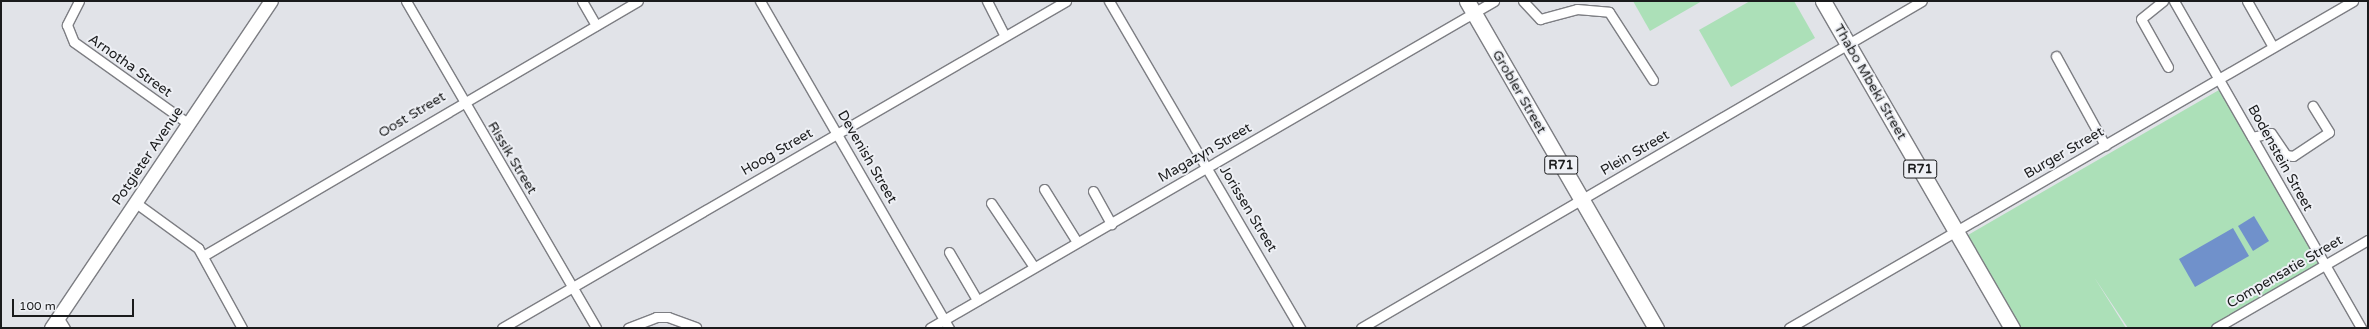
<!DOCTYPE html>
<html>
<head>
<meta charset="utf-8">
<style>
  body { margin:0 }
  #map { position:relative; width:2369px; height:329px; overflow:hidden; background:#e1e3e8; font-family:"Varela Round",sans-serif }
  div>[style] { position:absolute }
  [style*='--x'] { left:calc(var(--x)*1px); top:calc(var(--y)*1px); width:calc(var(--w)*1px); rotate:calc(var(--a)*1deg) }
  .green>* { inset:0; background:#ace0b8 }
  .water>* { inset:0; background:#7091cb }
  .roads { filter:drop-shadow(1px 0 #7d7e83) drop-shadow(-1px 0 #7d7e83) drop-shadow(0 1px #7d7e83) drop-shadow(0 -1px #7d7e83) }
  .street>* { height:9px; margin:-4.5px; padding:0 4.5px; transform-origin:4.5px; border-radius:4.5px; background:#fff }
  .secondary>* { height:13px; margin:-6.5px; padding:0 6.5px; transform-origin:6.5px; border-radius:6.5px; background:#fff }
  .primary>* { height:15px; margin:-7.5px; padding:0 7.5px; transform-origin:7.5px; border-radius:7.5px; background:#fff }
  span { translate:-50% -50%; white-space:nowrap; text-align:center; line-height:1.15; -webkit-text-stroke:4px #eef0f5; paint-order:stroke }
  .shield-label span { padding:1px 3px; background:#eef0f5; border:1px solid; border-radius:3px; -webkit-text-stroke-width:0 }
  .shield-label { font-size:13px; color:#1a1b1c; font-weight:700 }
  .street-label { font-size:14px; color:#1a1b1c }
  .frame { position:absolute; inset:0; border:2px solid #1a1b1c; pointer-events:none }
  .scale { position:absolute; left:12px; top:299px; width:122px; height:18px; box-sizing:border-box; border:2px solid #1a1b1c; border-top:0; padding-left:5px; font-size:12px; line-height:14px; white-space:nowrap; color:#1a1b1c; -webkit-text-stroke:3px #eef0f5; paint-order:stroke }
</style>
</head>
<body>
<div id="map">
  <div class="green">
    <i style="clip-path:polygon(1633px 1px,1702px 1px,1650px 31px)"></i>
    <i style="clip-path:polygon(1750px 1px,1794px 1px,1815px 38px,1731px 87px,1699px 30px)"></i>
    <i style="clip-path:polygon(2219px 90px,2321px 263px,2211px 328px,2128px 328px,2094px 277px,2126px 328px,2021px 328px,1968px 235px)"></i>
  </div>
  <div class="water">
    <i style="clip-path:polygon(2254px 216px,2269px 241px,2253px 251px,2238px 226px)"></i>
    <i style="clip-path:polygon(2233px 228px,2249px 256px,2195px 287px,2179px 259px)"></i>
  </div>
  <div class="roads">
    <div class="street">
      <i style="--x:79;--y:1;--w:27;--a:117"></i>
      <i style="--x:67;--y:25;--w:18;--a:68"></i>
      <i style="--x:74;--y:42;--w:141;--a:35.5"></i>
      <i style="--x:406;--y:1;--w:378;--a:59.8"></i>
      <i style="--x:582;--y:1;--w:28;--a:60"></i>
      <i style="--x:760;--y:1;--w:378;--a:60"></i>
      <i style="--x:987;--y:1;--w:39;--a:63"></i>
      <i style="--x:1109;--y:1;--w:379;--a:59.7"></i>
      <i style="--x:1523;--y:1;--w:25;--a:47"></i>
      <i style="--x:1540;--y:19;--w:38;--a:-15"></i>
      <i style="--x:1577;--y:9;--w:32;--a:5"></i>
      <i style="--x:1609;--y:12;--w:81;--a:57.1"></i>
      <i style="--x:2163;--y:1;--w:28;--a:141"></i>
      <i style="--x:2141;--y:19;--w:55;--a:60.6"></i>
      <i style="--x:2174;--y:1;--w:377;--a:60.2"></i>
      <i style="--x:2247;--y:1;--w:53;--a:60.5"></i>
      <i style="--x:2056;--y:56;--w:102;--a:61.2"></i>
      <i style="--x:2252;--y:137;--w:19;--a:-12"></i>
      <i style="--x:2271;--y:133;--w:27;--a:56"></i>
      <i style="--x:2286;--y:155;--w:7;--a:8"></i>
      <i style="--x:2293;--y:156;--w:43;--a:-33.7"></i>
      <i style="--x:2329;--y:132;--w:31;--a:-122"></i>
      <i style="--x:1044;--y:189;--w:62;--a:58.1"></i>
      <i style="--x:1093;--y:191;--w:38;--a:61"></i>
      <i style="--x:136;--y:203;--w:77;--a:36"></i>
      <i style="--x:198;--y:248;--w:91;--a:61.2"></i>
      <i style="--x:991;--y:203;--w:77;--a:56.1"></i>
      <i style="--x:949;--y:252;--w:56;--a:59.7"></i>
      <i style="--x:203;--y:256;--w:504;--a:-30.38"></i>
      <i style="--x:58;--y:317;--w:13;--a:58"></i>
      <i style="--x:502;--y:328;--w:652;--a:-30.1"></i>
      <i style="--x:628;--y:328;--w:30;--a:-21"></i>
      <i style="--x:656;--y:317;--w:12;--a:0"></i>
      <i style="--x:668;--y:317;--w:30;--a:20"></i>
      <i style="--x:930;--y:328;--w:652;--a:-30.1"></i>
      <i style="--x:1361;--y:328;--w:649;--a:-30.24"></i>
      <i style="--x:1789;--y:328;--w:652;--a:-30.1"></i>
      <i style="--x:2216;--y:328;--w:176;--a:-30.1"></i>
    </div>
    <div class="secondary">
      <i style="--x:51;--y:328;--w:394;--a:-56.1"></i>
    </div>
    <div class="primary">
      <i style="--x:1467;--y:1;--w:378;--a:60"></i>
      <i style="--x:1823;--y:1;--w:378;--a:60"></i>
    </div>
  </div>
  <div class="shield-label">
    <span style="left:1561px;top:165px">R71</span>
    <span style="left:1920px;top:169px">R71</span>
  </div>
  <div class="street-label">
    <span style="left:130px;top:66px;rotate:35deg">Arnotha Street</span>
    <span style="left:1870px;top:82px;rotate:60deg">Thabo Mbeki Street</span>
    <span style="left:1519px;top:92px;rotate:60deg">Grobler Street</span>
    <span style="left:412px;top:115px;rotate:-31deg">Oost Street</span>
    <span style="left:777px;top:152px;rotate:-30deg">Hoog Street</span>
    <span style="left:1205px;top:153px;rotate:-30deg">Magazyn Street</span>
    <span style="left:1635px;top:153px;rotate:-30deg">Plein Street</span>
    <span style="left:2064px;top:153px;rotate:-30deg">Burger Street</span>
    <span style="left:148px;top:156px;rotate:-56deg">Potgieter Avenue</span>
    <span style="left:867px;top:157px;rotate:60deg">Devenish Street</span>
    <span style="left:512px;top:158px;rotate:59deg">Rissik Street</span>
    <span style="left:2280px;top:158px;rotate:61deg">Bodenstein Street</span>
    <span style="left:1248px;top:209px;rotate:59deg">Jorissen Street</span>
    <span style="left:2285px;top:272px;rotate:-30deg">Compensatie Street</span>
  </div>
  <div class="frame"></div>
  <div class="scale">100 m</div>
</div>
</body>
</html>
